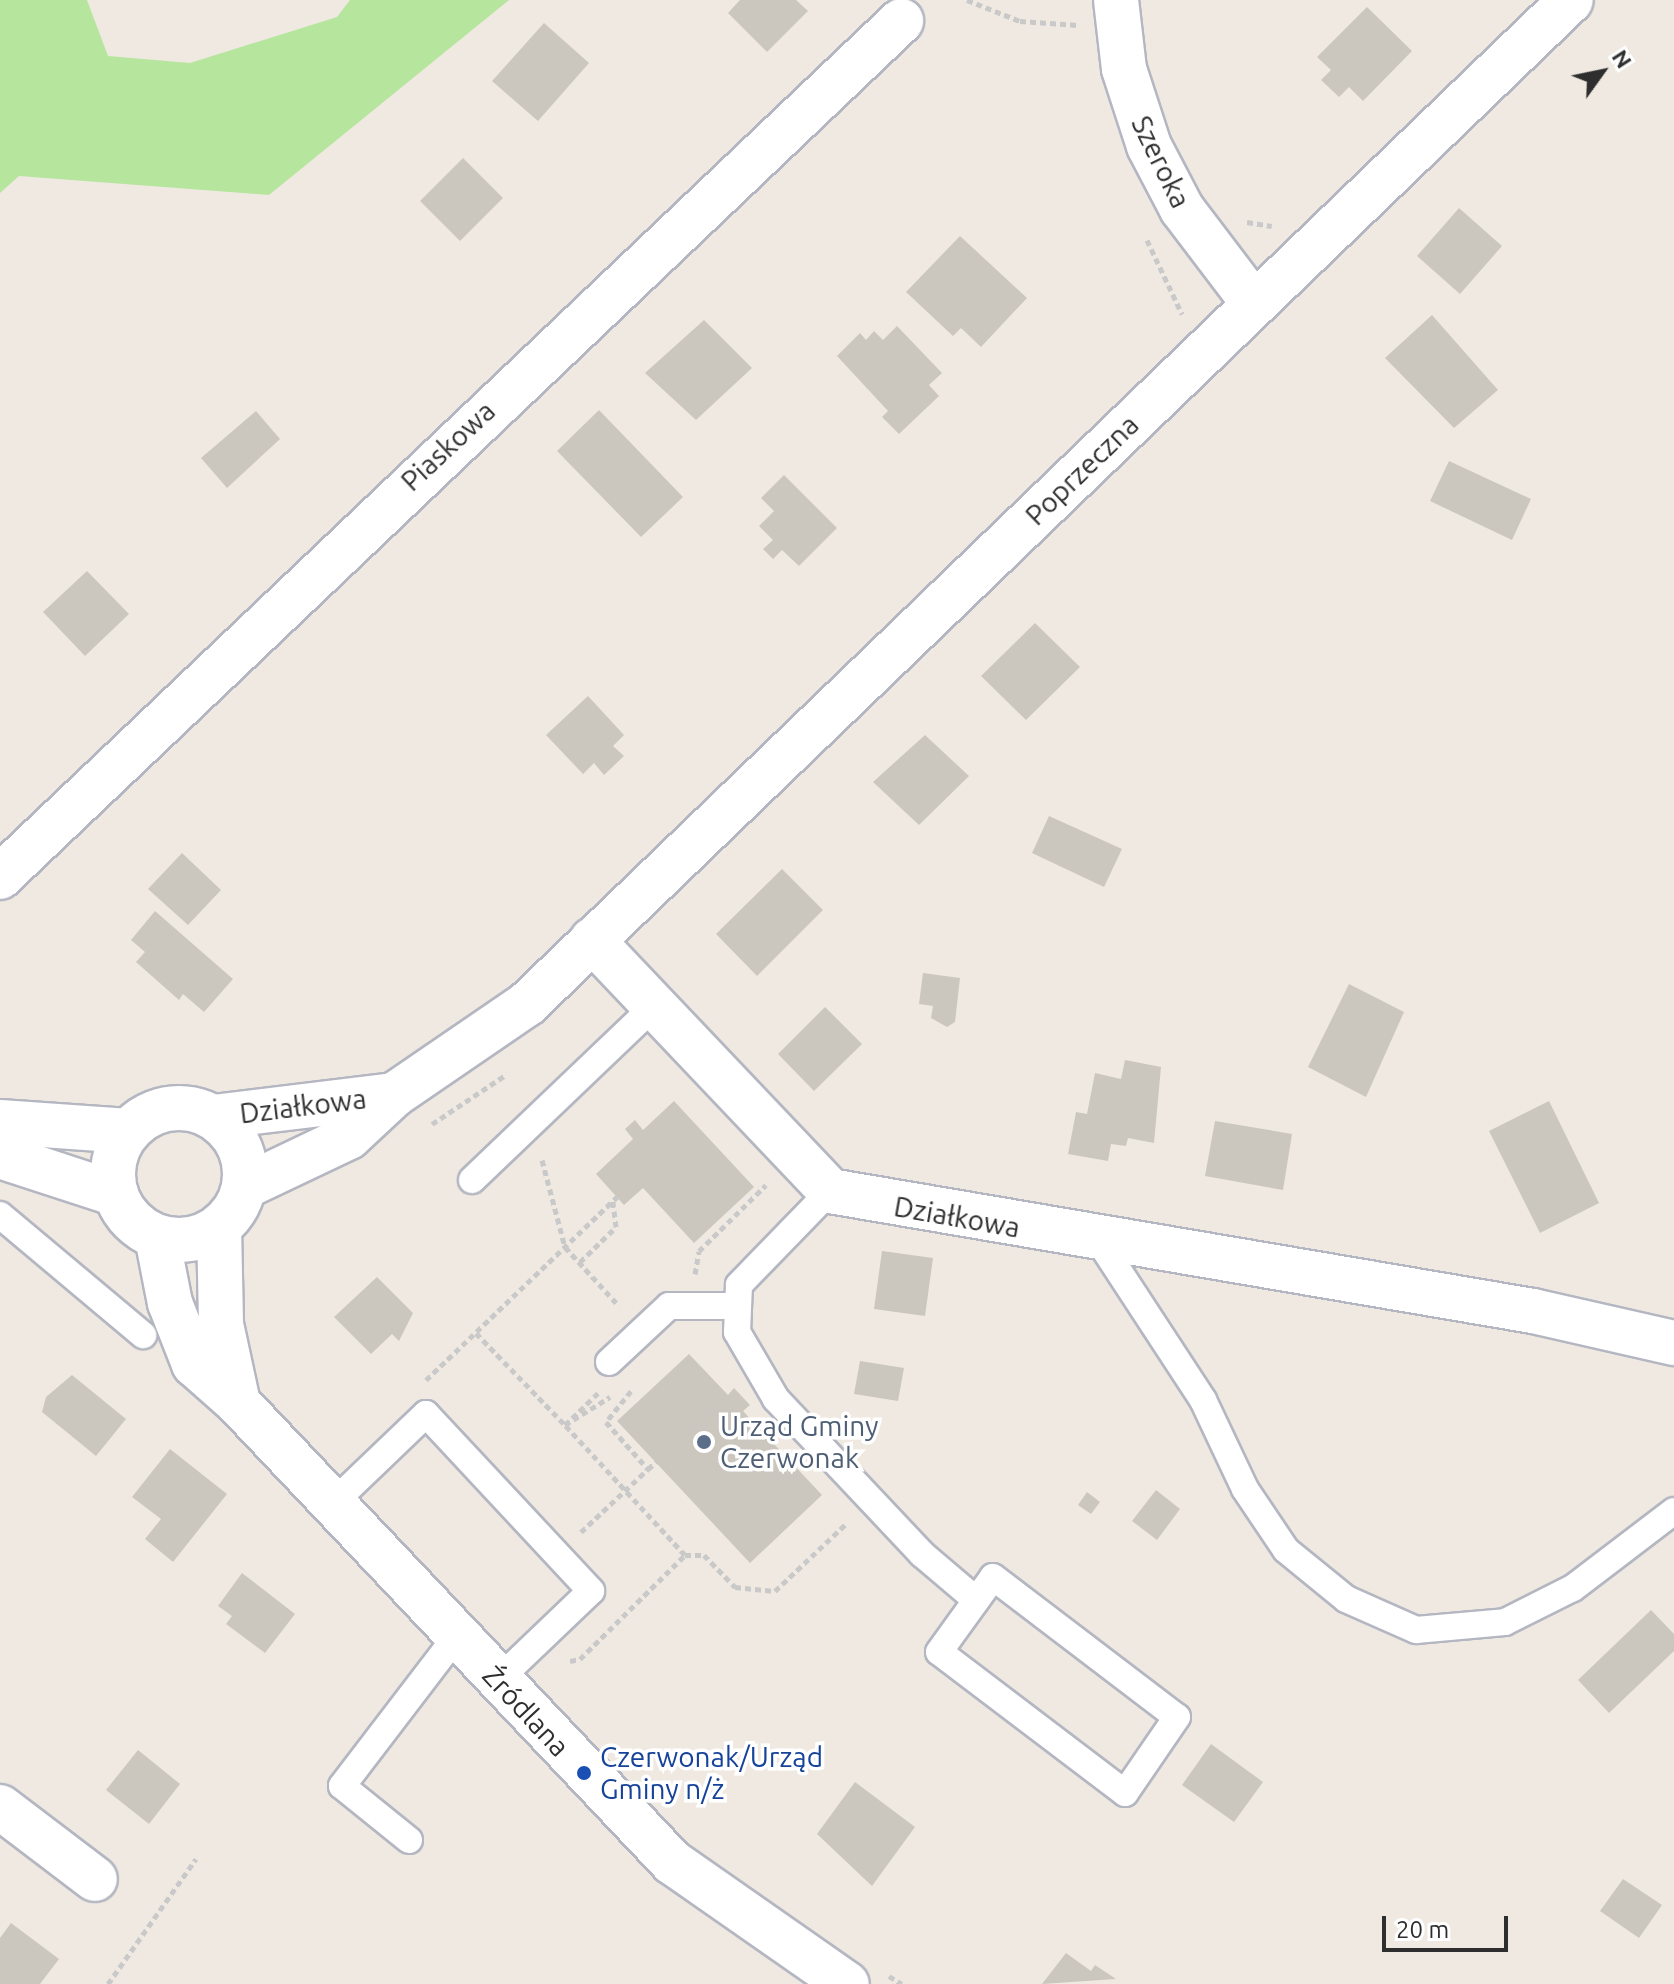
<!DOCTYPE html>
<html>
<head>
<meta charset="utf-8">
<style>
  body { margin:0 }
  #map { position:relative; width:1674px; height:1984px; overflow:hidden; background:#efe9e1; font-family:Ubuntu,sans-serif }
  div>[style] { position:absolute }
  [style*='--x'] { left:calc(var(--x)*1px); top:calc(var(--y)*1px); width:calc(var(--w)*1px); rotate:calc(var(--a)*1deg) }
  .green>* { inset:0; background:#b6e59e }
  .building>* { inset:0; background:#cbc7bf }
  .path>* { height:5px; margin-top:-2.5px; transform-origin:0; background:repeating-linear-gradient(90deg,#c9c9c9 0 6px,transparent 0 10px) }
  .roads { filter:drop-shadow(2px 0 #b4b7c1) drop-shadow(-2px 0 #b4b7c1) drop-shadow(0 2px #b4b7c1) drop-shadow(0 -2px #b4b7c1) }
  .service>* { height:26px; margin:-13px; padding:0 13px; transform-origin:13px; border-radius:13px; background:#fff }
  .minor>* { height:44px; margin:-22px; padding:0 22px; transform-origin:22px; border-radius:22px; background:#fff }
  .minor>.ring { margin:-22px; padding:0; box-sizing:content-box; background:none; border:44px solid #fff; border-radius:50% }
  .dots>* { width:22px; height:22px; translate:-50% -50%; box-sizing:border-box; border:4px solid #fff; border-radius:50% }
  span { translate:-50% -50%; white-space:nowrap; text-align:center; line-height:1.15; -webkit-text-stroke:7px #fff; paint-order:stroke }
  .street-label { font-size:28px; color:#2e2e2e }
  .service-label { font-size:28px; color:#4e5e75 }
  .left { translate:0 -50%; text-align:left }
  .transit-label { font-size:28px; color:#164399 }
  .north { position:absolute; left:1562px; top:32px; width:80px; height:80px; -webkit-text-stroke:6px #fff; paint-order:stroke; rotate:57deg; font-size:22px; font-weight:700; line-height:32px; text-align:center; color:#2e2e2e }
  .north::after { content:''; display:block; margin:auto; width:28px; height:36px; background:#2e2e2e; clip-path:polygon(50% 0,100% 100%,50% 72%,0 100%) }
  .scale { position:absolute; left:1382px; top:1916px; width:126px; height:36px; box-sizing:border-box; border:4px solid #2e2e2e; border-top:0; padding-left:10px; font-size:24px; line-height:28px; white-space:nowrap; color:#2e2e2e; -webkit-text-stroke:6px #fff; paint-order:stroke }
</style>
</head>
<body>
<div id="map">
  <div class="green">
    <i style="clip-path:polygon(0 0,87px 0,108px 56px,190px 63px,337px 17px,350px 0,509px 0,269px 195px,19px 176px,0 193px)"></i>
  </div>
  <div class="building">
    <i style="clip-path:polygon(740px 0,796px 0,808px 11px,767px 52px,728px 13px)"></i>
    <i style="clip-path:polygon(1367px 7px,1412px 51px,1363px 101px,1349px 87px,1339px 97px,1321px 80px,1331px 70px,1317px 57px)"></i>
    <i style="clip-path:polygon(544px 23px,589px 63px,538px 121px,492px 81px)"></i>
    <i style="clip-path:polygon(463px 158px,503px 198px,460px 241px,420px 201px)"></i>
    <i style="clip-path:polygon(1459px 208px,1502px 246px,1460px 294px,1417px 256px)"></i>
    <i style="clip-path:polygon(960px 236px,1027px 298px,981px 347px,961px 328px,953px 336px,906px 292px)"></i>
    <i style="clip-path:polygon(1432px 315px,1498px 390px,1454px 428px,1385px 358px)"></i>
    <i style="clip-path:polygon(704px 320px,752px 368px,696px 420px,645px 373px)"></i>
    <i style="clip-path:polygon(897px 326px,942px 373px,929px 385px,939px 396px,899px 434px,882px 417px,888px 411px,837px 356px,860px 333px,866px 340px,874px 331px,883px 340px)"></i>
    <i style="clip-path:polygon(599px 410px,683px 497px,641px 537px,557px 451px)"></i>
    <i style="clip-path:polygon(256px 411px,280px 439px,227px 488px,201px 458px)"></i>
    <i style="clip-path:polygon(1449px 461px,1531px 499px,1512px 540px,1430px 501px)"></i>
    <i style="clip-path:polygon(784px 475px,837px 528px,799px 566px,782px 550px,773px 559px,763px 549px,773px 540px,759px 526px,774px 511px,761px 498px)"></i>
    <i style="clip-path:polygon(87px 571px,129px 614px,85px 656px,43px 612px)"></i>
    <i style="clip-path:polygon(1035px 623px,1080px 667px,1026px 720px,981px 676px)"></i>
    <i style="clip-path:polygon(588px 696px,624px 735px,613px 746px,624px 756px,604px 775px,594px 763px,583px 774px,546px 735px)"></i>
    <i style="clip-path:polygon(925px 735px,969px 776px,919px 825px,873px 782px)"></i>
    <i style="clip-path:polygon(1049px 816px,1122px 849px,1104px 887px,1032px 853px)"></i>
    <i style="clip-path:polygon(182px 853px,221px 890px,188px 925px,148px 889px)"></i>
    <i style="clip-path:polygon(782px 869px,823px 910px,757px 976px,716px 934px)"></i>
    <i style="clip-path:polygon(155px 911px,233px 979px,204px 1012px,183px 994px,179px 1000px,136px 962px,145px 952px,131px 940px)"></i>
    <i style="clip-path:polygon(923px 973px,960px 978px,955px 1022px,947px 1027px,931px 1018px,933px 1006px,919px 1004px)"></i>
    <i style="clip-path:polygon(1349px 984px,1404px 1012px,1366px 1097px,1308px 1067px)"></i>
    <i style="clip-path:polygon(825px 1007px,862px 1044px,814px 1091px,778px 1054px)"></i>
    <i style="clip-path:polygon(1125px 1060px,1161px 1067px,1154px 1143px,1128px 1138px,1126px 1146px,1111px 1144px,1108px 1161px,1068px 1154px,1076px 1112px,1087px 1114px,1095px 1073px,1121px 1079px)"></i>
    <i style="clip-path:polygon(674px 1101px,754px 1187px,694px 1243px,643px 1188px,624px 1205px,596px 1174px,633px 1139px,625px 1129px,635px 1120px,643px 1130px)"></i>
    <i style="clip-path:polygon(1549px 1101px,1599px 1203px,1540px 1233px,1489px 1131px)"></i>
    <i style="clip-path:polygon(1215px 1121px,1292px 1134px,1283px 1190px,1205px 1176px)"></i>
    <i style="clip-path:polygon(882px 1251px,933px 1258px,925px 1316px,874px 1309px)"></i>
    <i style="clip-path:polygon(377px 1277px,413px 1313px,399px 1341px,392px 1334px,371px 1354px,334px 1317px)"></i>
    <i style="clip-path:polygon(689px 1354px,728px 1395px,734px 1388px,750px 1405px,743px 1411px,822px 1495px,750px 1563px,617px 1421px)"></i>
    <i style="clip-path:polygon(860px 1361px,904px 1368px,898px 1401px,854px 1394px)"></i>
    <i style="clip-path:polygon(72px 1375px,126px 1419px,96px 1456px,42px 1412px,46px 1397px)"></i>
    <i style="clip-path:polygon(170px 1449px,227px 1494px,173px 1562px,145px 1539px,161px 1519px,132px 1497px)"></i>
    <i style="clip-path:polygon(1156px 1490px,1180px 1509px,1157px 1540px,1132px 1521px)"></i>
    <i style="clip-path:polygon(1087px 1492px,1100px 1502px,1091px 1514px,1078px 1505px)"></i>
    <i style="clip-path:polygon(242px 1573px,295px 1614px,265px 1653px,226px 1624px,232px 1616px,218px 1606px)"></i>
    <i style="clip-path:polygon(1651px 1610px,1674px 1634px,1674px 1651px,1609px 1713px,1578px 1680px)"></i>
    <i style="clip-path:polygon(1211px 1744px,1263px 1782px,1234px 1822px,1182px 1785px)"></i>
    <i style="clip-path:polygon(138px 1750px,180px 1784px,149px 1824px,106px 1790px)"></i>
    <i style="clip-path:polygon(855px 1782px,915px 1827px,872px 1886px,817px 1834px)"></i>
    <i style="clip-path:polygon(1623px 1879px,1662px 1905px,1639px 1938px,1600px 1911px)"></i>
    <i style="clip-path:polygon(11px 1923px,59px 1959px,40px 1984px,0 1984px,0 1938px)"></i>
    <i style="clip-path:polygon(1066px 1953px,1091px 1971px,1095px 1965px,1116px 1979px,1042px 1984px)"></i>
  </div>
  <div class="path">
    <i style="--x:967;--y:0;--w:57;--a:21.6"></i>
    <i style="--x:1020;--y:21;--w:58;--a:3.9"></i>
    <i style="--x:1247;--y:222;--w:25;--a:9"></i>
    <i style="--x:1147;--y:240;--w:82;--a:64.7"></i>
    <i style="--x:146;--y:1093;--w:37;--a:-9"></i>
    <i style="--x:432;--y:1124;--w:90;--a:-33.7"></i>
    <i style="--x:542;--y:1160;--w:90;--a:75.2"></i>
    <i style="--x:565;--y:1247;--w:80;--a:47.5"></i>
    <i style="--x:580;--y:1262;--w:50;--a:-44.2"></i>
    <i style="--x:616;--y:1227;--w:26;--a:-97"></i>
    <i style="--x:695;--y:1274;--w:23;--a:-80"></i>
    <i style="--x:699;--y:1251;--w:94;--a:-44.6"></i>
    <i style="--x:476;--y:1333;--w:128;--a:45.9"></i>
    <i style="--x:565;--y:1425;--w:53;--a:-31.9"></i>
    <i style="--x:426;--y:1380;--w:265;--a:-43.8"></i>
    <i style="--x:631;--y:1391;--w:40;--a:129"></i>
    <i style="--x:606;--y:1422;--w:63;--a:48.2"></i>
    <i style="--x:648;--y:1469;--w:11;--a:-41"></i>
    <i style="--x:581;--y:1532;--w:92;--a:-43.2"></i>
    <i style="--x:685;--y:1555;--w:19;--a:0"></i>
    <i style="--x:704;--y:1555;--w:45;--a:45.9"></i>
    <i style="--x:735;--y:1587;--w:40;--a:5.7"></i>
    <i style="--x:775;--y:1591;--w:99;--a:-43.4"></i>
    <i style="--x:570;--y:1661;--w:10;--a:-11"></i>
    <i style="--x:580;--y:1659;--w:148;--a:-44.7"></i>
    <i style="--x:685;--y:1555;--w:177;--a:-132.7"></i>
    <i style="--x:565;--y:1425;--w:46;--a:-44.1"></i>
    <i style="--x:889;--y:1976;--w:15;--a:32"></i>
    <i style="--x:108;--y:1984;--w:153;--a:-54.9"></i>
  </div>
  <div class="roads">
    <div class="service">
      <i style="--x:472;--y:1180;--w:250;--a:-43.7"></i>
      <i style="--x:830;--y:1191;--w:131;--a:134.1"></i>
      <i style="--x:739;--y:1285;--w:47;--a:92.4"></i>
      <i style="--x:737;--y:1332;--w:78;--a:59.8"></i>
      <i style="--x:776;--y:1399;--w:213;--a:46.7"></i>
      <i style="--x:922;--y:1554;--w:71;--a:40.4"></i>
      <i style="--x:0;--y:1215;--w:187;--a:40"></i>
      <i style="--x:1099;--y:1241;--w:190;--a:56.8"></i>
      <i style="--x:1203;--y:1400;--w:98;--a:64.7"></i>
      <i style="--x:1245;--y:1489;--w:73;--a:56.1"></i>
      <i style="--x:1286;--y:1550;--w:77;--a:39.2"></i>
      <i style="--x:1346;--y:1599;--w:77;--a:23.9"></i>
      <i style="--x:1416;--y:1630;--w:89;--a:-5.1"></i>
      <i style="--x:1505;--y:1622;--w:76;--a:-26.6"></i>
      <i style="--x:1573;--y:1588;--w:127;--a:-37.3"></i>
      <i style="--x:609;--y:1362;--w:82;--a:-43"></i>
      <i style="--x:669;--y:1306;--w:65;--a:0"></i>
      <i style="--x:332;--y:1504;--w:130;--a:-43.8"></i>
      <i style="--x:426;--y:1414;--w:242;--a:47"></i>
      <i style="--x:591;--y:1591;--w:129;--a:136.3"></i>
      <i style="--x:993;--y:1577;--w:231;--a:37.3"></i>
      <i style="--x:1177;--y:1717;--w:92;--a:124.4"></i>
      <i style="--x:1125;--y:1793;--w:233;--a:-142.8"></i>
      <i style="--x:939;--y:1652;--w:92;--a:-54.2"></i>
      <i style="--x:409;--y:1840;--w:86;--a:-141.1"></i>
      <i style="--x:342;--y:1786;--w:188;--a:-52.6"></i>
    </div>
    <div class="minor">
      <i style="--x:1116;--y:0;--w:69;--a:83.4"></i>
      <i style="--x:1124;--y:69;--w:81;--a:72"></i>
      <i style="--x:1149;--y:146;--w:71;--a:62.4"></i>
      <i style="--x:1182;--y:209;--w:119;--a:52.8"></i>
      <i style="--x:0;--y:877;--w:1243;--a:-43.53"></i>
      <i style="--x:592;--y:940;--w:346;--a:46.5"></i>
      <i style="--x:830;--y:1191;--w:713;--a:9.69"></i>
      <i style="--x:1533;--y:1311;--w:145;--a:12.8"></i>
      <i class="ring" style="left:113px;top:1108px;width:88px;height:88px"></i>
      <i style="--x:213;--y:1117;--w:182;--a:-6.9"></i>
      <i style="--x:0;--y:1122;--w:129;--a:4"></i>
      <i style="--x:0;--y:1156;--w:122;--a:18.1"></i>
      <i style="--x:244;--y:1187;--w:116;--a:-25.5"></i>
      <i style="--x:349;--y:1137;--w:62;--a:-43"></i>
      <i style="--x:394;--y:1095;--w:161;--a:-34.4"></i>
      <i style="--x:527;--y:1004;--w:1448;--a:-43.88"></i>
      <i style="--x:219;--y:1227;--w:97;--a:88.8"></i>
      <i style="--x:221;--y:1324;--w:81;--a:77.9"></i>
      <i style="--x:157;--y:1237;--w:67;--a:78.9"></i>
      <i style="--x:170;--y:1303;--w:66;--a:68.5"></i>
      <i style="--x:194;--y:1364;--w:59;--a:41.6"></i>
      <i style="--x:238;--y:1403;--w:632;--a:46.6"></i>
      <i style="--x:672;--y:1862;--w:213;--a:34.9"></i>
      <i style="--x:0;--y:1807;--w:119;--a:37.2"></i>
    </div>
  </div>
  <div class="dots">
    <i style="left:704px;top:1442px;background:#5c6f8a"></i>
    <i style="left:584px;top:1773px;background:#1a4fb4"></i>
  </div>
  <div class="street-label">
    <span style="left:1161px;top:162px;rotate:64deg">Szeroka</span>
    <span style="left:448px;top:446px;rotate:-43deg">Piaskowa</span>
    <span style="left:1082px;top:470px;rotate:-44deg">Poprzeczna</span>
    <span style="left:303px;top:1106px;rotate:-7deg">Działkowa</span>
    <span style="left:957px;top:1217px;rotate:10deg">Działkowa</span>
    <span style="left:526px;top:1711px;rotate:47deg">Źródlana</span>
  </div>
  <div class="service-label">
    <span class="left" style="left:720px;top:1442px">Urząd Gminy<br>Czerwonak</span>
  </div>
  <div class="transit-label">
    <span class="left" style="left:600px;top:1773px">Czerwonak/Urząd<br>Gminy n/ż</span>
  </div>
  <div class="north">N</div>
  <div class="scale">20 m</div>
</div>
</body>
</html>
